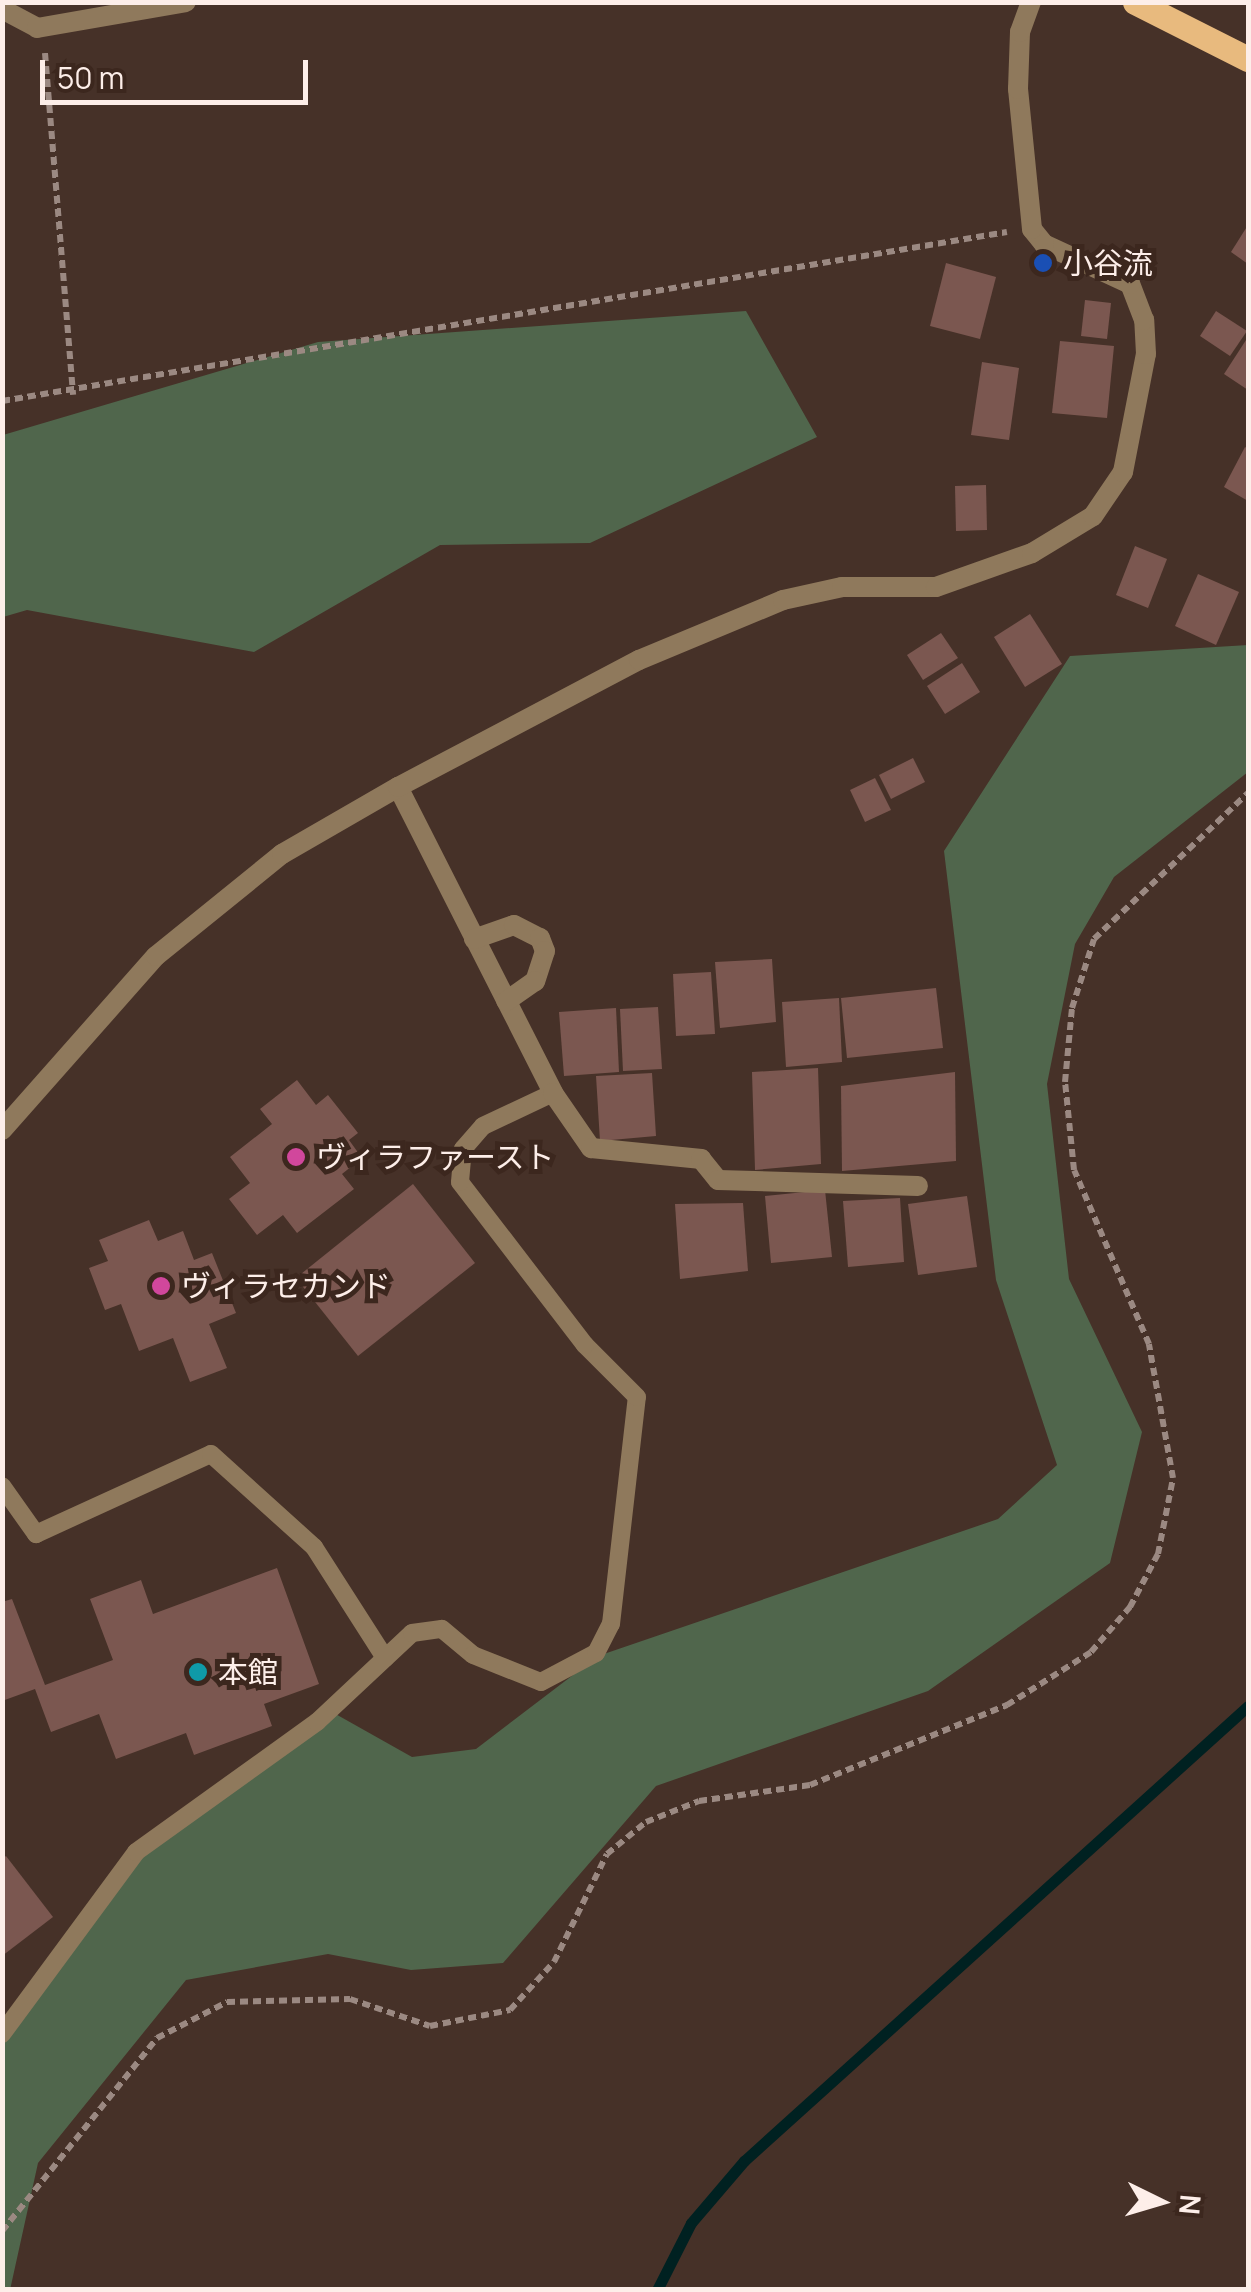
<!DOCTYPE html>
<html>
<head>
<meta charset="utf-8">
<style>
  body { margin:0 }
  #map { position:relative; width:1251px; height:2292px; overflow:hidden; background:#463128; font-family:Manrope,"Noto Sans JP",sans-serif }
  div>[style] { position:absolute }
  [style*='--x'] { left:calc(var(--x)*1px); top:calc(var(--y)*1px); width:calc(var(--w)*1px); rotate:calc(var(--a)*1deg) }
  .green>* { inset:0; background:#50664c }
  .stream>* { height:11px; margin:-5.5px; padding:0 5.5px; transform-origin:5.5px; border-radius:5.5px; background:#002121 }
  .building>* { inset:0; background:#7b5750 }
  .path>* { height:6px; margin-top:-3px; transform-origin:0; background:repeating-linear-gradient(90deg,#9b8982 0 8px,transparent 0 13px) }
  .lane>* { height:18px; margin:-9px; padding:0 9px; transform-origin:9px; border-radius:9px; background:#8f795c }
  .street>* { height:20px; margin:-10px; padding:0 10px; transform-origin:10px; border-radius:10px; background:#8f795c }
  .primary>* { height:25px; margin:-12.5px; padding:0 12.5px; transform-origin:12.5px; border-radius:12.5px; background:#e8ba7e }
  .dots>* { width:28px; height:28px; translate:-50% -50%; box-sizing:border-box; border:5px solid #3c271e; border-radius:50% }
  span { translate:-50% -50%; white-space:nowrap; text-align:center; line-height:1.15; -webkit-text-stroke:10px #3c271e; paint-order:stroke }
  .poi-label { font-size:30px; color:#fdeee9 }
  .left { translate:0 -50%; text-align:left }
  .frame { position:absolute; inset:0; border:5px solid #fdeee9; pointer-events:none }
  .north { position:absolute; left:1111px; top:2152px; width:100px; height:100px; -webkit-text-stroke:8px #3c271e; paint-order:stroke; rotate:95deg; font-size:28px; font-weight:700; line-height:40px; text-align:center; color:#fdeee9 }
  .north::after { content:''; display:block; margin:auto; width:35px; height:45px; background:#fdeee9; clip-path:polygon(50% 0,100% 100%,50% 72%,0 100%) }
  .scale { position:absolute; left:40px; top:60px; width:268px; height:45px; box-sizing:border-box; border:5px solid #fdeee9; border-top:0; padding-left:12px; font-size:30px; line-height:35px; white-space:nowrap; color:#fdeee9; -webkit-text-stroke:8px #3c271e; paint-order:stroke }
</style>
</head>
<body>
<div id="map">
  <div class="green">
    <i style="clip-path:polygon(746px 311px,817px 437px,590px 543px,440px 545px,254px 652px,27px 610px,3px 617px,3px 435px,318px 342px)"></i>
    <i style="clip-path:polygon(1248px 645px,1248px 772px,1114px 877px,1075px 944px,1047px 1084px,1069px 1279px,1142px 1432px,1110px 1563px,928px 1691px,656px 1786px,503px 1963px,411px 1970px,328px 1954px,186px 1980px,38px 2163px,10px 2290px,2px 2289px,2px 2034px,152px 1831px,332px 1712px,412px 1757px,476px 1749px,598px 1656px,998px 1519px,1057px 1465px,996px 1280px,944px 851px,1070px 656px)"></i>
  </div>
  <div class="stream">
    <i style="--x:657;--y:2290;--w:75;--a:-63.1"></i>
    <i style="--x:691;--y:2223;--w:82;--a:-49.5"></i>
    <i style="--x:744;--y:2161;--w:679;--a:-42.08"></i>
  </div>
  <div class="building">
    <i style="clip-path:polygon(1248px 225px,1248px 264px,1231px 252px)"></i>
    <i style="clip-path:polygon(946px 263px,996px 277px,980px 339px,930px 326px)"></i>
    <i style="clip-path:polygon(1085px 300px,1111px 303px,1107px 339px,1081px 336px)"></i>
    <i style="clip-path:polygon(1216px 311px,1247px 331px,1230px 356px,1200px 336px)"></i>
    <i style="clip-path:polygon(1248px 337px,1248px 390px,1224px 374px)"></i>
    <i style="clip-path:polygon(1060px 341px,1114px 346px,1107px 418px,1052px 413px)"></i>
    <i style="clip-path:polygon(982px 362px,1019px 368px,1009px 440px,971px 435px)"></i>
    <i style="clip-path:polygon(1245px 447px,1248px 449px,1248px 501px,1224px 487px)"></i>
    <i style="clip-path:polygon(986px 485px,987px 530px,956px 531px,955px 486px)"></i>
    <i style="clip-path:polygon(1135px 546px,1167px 559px,1148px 608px,1116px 595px)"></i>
    <i style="clip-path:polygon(1198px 574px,1239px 592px,1216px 645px,1175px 626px)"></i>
    <i style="clip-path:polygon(1030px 614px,1062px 664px,1025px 687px,994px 637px)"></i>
    <i style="clip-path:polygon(941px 633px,958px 658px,923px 680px,907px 655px)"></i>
    <i style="clip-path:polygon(962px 663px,980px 692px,945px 714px,927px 686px)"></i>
    <i style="clip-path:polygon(913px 758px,925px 782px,891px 799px,879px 775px)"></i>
    <i style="clip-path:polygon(875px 778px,891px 810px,865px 822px,850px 790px)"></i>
    <i style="clip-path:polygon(772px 959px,776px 1022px,720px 1028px,715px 962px)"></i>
    <i style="clip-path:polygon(711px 972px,715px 1034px,676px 1036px,673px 974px)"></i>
    <i style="clip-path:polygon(936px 988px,943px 1048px,847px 1058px,841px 998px)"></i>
    <i style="clip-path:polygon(839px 998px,842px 1062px,786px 1067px,782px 1002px)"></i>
    <i style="clip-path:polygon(658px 1007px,662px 1069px,623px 1071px,620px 1009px)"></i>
    <i style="clip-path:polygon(616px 1008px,619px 1072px,564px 1076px,559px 1012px)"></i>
    <i style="clip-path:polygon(818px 1068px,821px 1164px,755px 1170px,752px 1072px)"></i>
    <i style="clip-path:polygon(955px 1072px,956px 1161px,842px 1171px,841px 1086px)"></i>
    <i style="clip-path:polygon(652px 1073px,656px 1136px,600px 1141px,596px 1076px)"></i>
    <i style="clip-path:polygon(297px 1080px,316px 1105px,328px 1095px,358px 1133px,349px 1140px,362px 1158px,342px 1174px,354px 1189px,297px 1233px,283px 1215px,257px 1235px,229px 1199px,250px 1183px,230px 1157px,272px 1124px,260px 1109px)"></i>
    <i style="clip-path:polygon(413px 1184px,475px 1263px,358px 1356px,296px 1278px)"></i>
    <i style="clip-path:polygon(825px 1190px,832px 1257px,771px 1263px,765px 1196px)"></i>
    <i style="clip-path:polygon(967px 1196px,977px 1267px,918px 1275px,908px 1204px)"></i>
    <i style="clip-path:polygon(900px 1198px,904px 1262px,848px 1267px,843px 1201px)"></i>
    <i style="clip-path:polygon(743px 1203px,748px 1271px,680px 1279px,675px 1204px)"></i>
    <i style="clip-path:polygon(149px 1220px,158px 1241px,183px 1231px,194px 1260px,212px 1253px,236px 1313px,209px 1324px,227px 1368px,190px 1382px,173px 1338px,139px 1351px,121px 1304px,105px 1310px,89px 1268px,108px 1261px,99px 1240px)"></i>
    <i style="clip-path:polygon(277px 1568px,319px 1684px,264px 1704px,272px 1726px,194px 1755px,186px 1733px,116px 1759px,99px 1714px,51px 1732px,35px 1689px,2px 1701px,2px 1602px,12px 1599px,45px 1685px,113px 1660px,90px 1599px,141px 1580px,153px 1614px)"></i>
    <i style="clip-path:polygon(6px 1856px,53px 1917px,2px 1956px,2px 1859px)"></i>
  </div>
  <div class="path">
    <i style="--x:45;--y:53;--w:343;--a:85.3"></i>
    <i style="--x:2;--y:401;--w:1019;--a:-9.55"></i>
    <i style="--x:2;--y:2231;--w:248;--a:-51.2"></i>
    <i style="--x:157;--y:2038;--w:79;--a:-27.2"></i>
    <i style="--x:227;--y:2002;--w:123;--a:-1.4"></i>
    <i style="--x:350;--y:1999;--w:84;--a:18.6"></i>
    <i style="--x:430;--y:2026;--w:82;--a:-11.3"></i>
    <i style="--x:510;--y:2010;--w:65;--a:-47.5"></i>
    <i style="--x:554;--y:1962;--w:120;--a:-63.9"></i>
    <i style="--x:607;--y:1854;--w:50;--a:-39.4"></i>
    <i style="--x:646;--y:1822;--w:57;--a:-21.6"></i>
    <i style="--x:699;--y:1801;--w:112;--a:-8.2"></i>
    <i style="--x:810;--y:1785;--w:213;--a:-22.1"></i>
    <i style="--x:1007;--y:1705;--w:99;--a:-32.2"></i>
    <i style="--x:1091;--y:1652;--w:60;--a:-49.1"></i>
    <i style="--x:1130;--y:1607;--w:60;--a:-62.2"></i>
    <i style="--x:1158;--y:1554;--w:77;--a:-78.8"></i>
    <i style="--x:1173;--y:1478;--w:136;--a:-100.2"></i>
    <i style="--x:1149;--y:1344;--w:189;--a:-113.3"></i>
    <i style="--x:1074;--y:1170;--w:88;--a:-95.8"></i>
    <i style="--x:1065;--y:1082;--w:74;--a:-84.6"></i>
    <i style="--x:1072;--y:1008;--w:72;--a:-72.3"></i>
    <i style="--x:1094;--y:939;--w:212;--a:-43.5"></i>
  </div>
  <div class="lane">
    <i style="--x:2;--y:1486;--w:59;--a:54.7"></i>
    <i style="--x:36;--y:1534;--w:192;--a:-24.6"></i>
    <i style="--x:211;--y:1454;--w:139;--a:42.1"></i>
    <i style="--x:314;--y:1547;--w:132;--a:57.4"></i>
    <i style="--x:2;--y:2034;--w:226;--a:-53.6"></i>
    <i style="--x:136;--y:1852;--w:223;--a:-35.7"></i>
    <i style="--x:317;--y:1722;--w:130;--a:-43.1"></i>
    <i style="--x:412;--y:1633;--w:30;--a:-8"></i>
    <i style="--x:442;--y:1629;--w:40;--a:40"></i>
    <i style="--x:473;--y:1655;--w:73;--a:21.7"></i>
    <i style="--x:541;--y:1682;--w:62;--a:-27.8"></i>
    <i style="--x:596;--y:1653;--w:33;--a:-63"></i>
    <i style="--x:611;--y:1624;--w:228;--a:-83.5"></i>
    <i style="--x:637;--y:1397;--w:74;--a:-135"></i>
    <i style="--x:585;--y:1345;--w:205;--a:-127.5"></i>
    <i style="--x:460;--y:1182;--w:33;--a:-85"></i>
    <i style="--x:463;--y:1149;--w:30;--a:-49"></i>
    <i style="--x:483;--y:1126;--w:77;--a:-25.2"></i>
  </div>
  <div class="street">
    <i style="--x:2;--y:9;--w:40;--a:28"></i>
    <i style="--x:37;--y:28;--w:151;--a:-9.9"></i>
    <i style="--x:398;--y:787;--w:343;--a:63.1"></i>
    <i style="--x:553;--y:1093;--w:67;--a:55.4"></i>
    <i style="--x:591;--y:1148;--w:111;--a:5.7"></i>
    <i style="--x:701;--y:1159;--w:27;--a:51"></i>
    <i style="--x:718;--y:1180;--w:200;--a:1.7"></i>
    <i style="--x:474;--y:939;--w:42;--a:-19.3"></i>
    <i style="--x:514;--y:925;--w:29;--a:27"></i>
    <i style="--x:540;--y:938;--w:14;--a:69"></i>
    <i style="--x:545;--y:951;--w:32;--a:108"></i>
    <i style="--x:535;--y:981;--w:35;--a:145"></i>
    <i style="--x:2;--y:1130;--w:232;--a:-48.5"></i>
    <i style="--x:156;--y:956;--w:162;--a:-39"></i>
    <i style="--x:282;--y:854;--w:134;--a:-30"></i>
    <i style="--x:398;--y:787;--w:272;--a:-27.8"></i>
    <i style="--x:639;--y:660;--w:156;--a:-22.6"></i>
    <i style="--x:783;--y:600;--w:60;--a:-12.4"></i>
    <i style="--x:842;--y:587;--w:94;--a:0"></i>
    <i style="--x:936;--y:587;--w:102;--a:-19.5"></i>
    <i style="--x:1032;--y:553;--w:71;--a:-31.2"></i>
    <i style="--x:1093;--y:516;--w:53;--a:-55.7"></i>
    <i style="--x:1123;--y:472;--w:120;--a:-79"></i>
    <i style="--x:1146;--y:354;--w:34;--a:-93"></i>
    <i style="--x:1144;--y:320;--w:39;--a:-111"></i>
    <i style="--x:1130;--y:284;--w:95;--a:-155.1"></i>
    <i style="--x:1044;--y:244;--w:19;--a:-129"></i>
    <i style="--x:1032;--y:229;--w:141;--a:-95.7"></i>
    <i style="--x:1018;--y:89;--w:57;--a:-88"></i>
    <i style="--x:1020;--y:32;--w:32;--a:-70"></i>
  </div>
  <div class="primary">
    <i style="--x:1135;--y:2;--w:127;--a:26.8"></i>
  </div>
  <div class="dots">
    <i style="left:1043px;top:263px;background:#1a4fb4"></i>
    <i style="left:296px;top:1157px;background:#d1479c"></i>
    <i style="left:161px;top:1286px;background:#d1479c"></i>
    <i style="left:198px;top:1672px;background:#0f9aa8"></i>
  </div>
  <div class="poi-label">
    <span class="left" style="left:1063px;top:263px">小谷流</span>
    <span class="left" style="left:316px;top:1157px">ヴィラファースト</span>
    <span class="left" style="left:181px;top:1286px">ヴィラセカンド</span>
    <span class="left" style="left:218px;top:1672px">本館</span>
  </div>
  <div class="frame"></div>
  <div class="north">N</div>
  <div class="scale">50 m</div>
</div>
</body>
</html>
